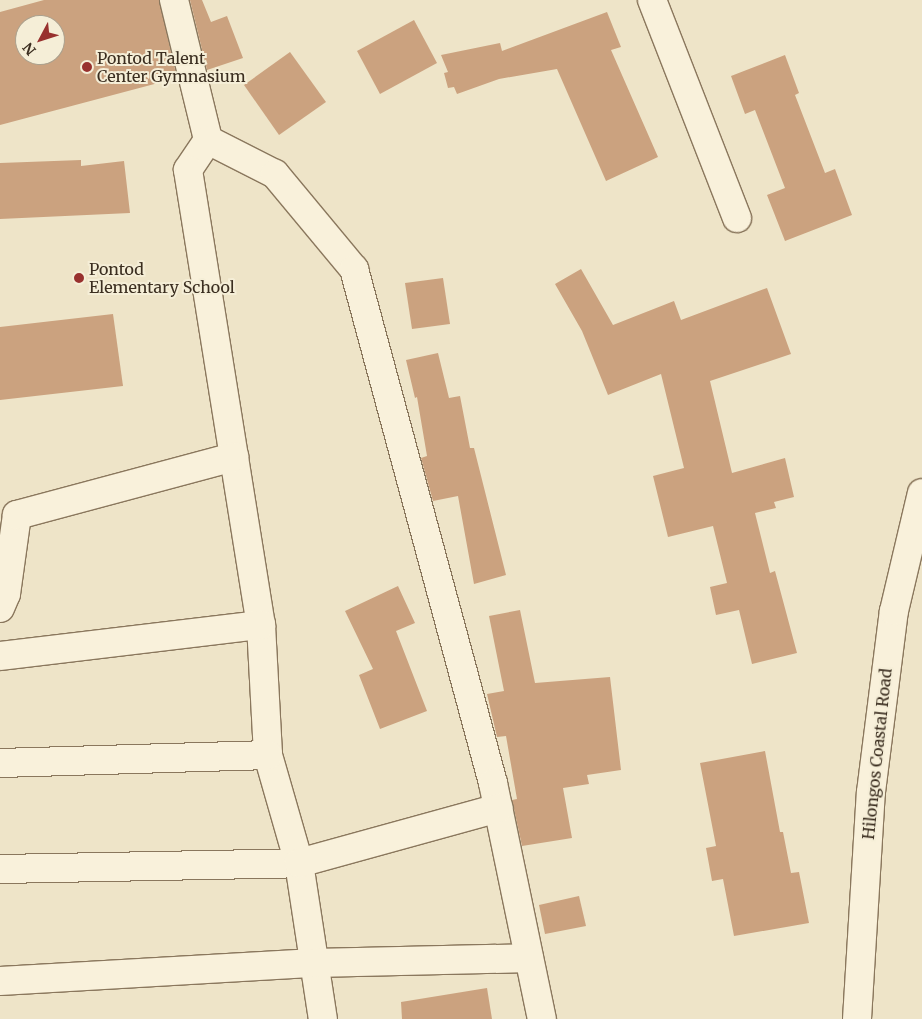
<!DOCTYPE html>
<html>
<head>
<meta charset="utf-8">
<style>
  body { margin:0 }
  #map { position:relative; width:922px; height:1019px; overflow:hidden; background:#eee4c8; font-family:Merriweather,serif }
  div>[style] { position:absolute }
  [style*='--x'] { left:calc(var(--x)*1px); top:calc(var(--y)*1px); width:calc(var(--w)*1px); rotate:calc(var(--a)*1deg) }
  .building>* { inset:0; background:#cba27f }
  .roads { filter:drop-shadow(1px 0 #8a775d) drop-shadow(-1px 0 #8a775d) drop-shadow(0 1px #8a775d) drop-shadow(0 -1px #8a775d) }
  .street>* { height:28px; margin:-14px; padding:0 14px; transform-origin:14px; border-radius:14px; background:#f9f1db }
  .secondary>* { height:28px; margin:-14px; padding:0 14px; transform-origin:14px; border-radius:14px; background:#f9f1db }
  .dots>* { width:14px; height:14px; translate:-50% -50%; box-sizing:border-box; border:2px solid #f5eed7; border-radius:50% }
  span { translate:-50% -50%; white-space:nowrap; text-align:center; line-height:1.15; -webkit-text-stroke:4px #f5eed7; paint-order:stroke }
  .poi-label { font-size:16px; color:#3b2e20 }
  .left { translate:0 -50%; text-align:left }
  .street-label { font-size:16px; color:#3b2e20 }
  .north { position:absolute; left:15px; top:15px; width:50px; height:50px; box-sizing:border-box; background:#f5eed7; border:1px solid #aba18e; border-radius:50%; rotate:230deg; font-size:14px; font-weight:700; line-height:20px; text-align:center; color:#3b2e20 }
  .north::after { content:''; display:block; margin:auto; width:18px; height:22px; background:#98312e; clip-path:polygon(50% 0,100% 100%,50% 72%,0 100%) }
</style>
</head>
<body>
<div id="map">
  <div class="building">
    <i style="clip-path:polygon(evenodd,44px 0,159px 0,177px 78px,0 125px,0 12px,44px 0,25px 25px,55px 25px,55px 55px,25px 55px,25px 25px)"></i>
    <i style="clip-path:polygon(190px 0,202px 0,211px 22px,227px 16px,243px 58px,207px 70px)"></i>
    <i style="clip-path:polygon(607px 12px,621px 47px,611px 50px,658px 157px,606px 181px,557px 69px,499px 79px,457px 94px,454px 87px,448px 88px,444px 73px,448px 72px,441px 55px,500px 43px,502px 51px)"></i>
    <i style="clip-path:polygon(414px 20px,437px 63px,380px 94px,357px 51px)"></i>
    <i style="clip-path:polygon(290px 52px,326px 102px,279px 135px,244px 85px)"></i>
    <i style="clip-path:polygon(785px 55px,799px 93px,795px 95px,825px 173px,835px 169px,852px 215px,785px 241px,767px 195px,785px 188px,755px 110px,745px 114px,731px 76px)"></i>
    <i style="clip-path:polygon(81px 160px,81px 166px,124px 161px,130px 213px,0 219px,0 163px)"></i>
    <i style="clip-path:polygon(581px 269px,613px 325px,674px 301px,681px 320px,767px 288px,791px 354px,710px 381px,732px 473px,785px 458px,794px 497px,774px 502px,776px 508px,755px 513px,770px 573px,775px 571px,797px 653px,752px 664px,739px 610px,716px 615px,710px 587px,727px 583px,713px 526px,668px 537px,653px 476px,684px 468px,661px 374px,608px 395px,582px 331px,555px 284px)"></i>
    <i style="clip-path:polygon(443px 278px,450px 324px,412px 329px,405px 283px)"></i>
    <i style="clip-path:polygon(113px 314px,123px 386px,0 400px,0 327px)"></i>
    <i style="clip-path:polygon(438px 353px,449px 398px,460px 396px,470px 448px,474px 448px,506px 575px,474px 584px,458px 496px,433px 501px,421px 458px,427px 456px,417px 397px,415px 398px,406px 360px)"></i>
    <i style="clip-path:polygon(398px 586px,415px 623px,396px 631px,427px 711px,380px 729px,359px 675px,373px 669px,345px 611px)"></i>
    <i style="clip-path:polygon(520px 610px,535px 683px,610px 677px,621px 770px,587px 775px,589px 784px,563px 788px,572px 838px,522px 846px,512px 800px,517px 799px,506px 736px,497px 737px,487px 694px,504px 691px,489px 616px)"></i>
    <i style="clip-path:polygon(765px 751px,780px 832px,783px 832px,791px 873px,799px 872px,809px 923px,734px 936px,723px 879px,712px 881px,706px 848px,716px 846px,700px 763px)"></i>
    <i style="clip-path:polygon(579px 896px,586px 926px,545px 934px,539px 905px)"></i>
    <i style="clip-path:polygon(487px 988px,492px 1019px,402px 1019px,401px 1002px)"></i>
  </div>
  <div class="roads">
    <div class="street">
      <i style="--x:174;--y:0;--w:144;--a:76.3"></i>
      <i style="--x:208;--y:140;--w:75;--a:26.9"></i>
      <i style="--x:275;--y:174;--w:124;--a:50.3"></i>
      <i style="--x:354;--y:269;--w:532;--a:74.87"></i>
      <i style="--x:493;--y:783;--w:241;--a:78.3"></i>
      <i style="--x:652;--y:0;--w:234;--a:68.7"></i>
      <i style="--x:208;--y:140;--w:36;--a:124"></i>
      <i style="--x:188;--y:170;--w:461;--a:80.9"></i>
      <i style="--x:261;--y:625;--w:130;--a:86.9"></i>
      <i style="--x:268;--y:755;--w:112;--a:74"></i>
      <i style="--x:299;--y:863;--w:158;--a:81.3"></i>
      <i style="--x:0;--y:608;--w:15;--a:-67"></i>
      <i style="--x:6;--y:594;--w:80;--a:-82.1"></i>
      <i style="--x:17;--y:515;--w:225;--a:-15"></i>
      <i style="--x:0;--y:656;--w:263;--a:-6.8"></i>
      <i style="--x:0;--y:763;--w:268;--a:-1.7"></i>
      <i style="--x:0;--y:869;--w:299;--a:-1.1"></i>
      <i style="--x:299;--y:863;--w:207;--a:-15.4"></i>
      <i style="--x:0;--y:981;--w:315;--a:-3.3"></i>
      <i style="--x:314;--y:963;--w:215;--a:-1.3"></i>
    </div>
    <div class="secondary">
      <i style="--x:857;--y:1019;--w:227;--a:-86.5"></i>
      <i style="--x:871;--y:792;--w:182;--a:-82.8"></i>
      <i style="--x:894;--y:611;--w:121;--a:-76.7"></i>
    </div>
  </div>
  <div class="dots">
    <i style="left:87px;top:67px;background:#98312e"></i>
    <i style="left:79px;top:278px;background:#98312e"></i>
  </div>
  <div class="poi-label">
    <span class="left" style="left:97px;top:67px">Pontod Talent<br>Center Gymnasium</span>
    <span class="left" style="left:89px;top:278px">Pontod<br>Elementary School</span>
  </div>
  <div class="street-label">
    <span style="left:877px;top:754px;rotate:-84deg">Hilongos Coastal Road</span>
  </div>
  <div class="north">N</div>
</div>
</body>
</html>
